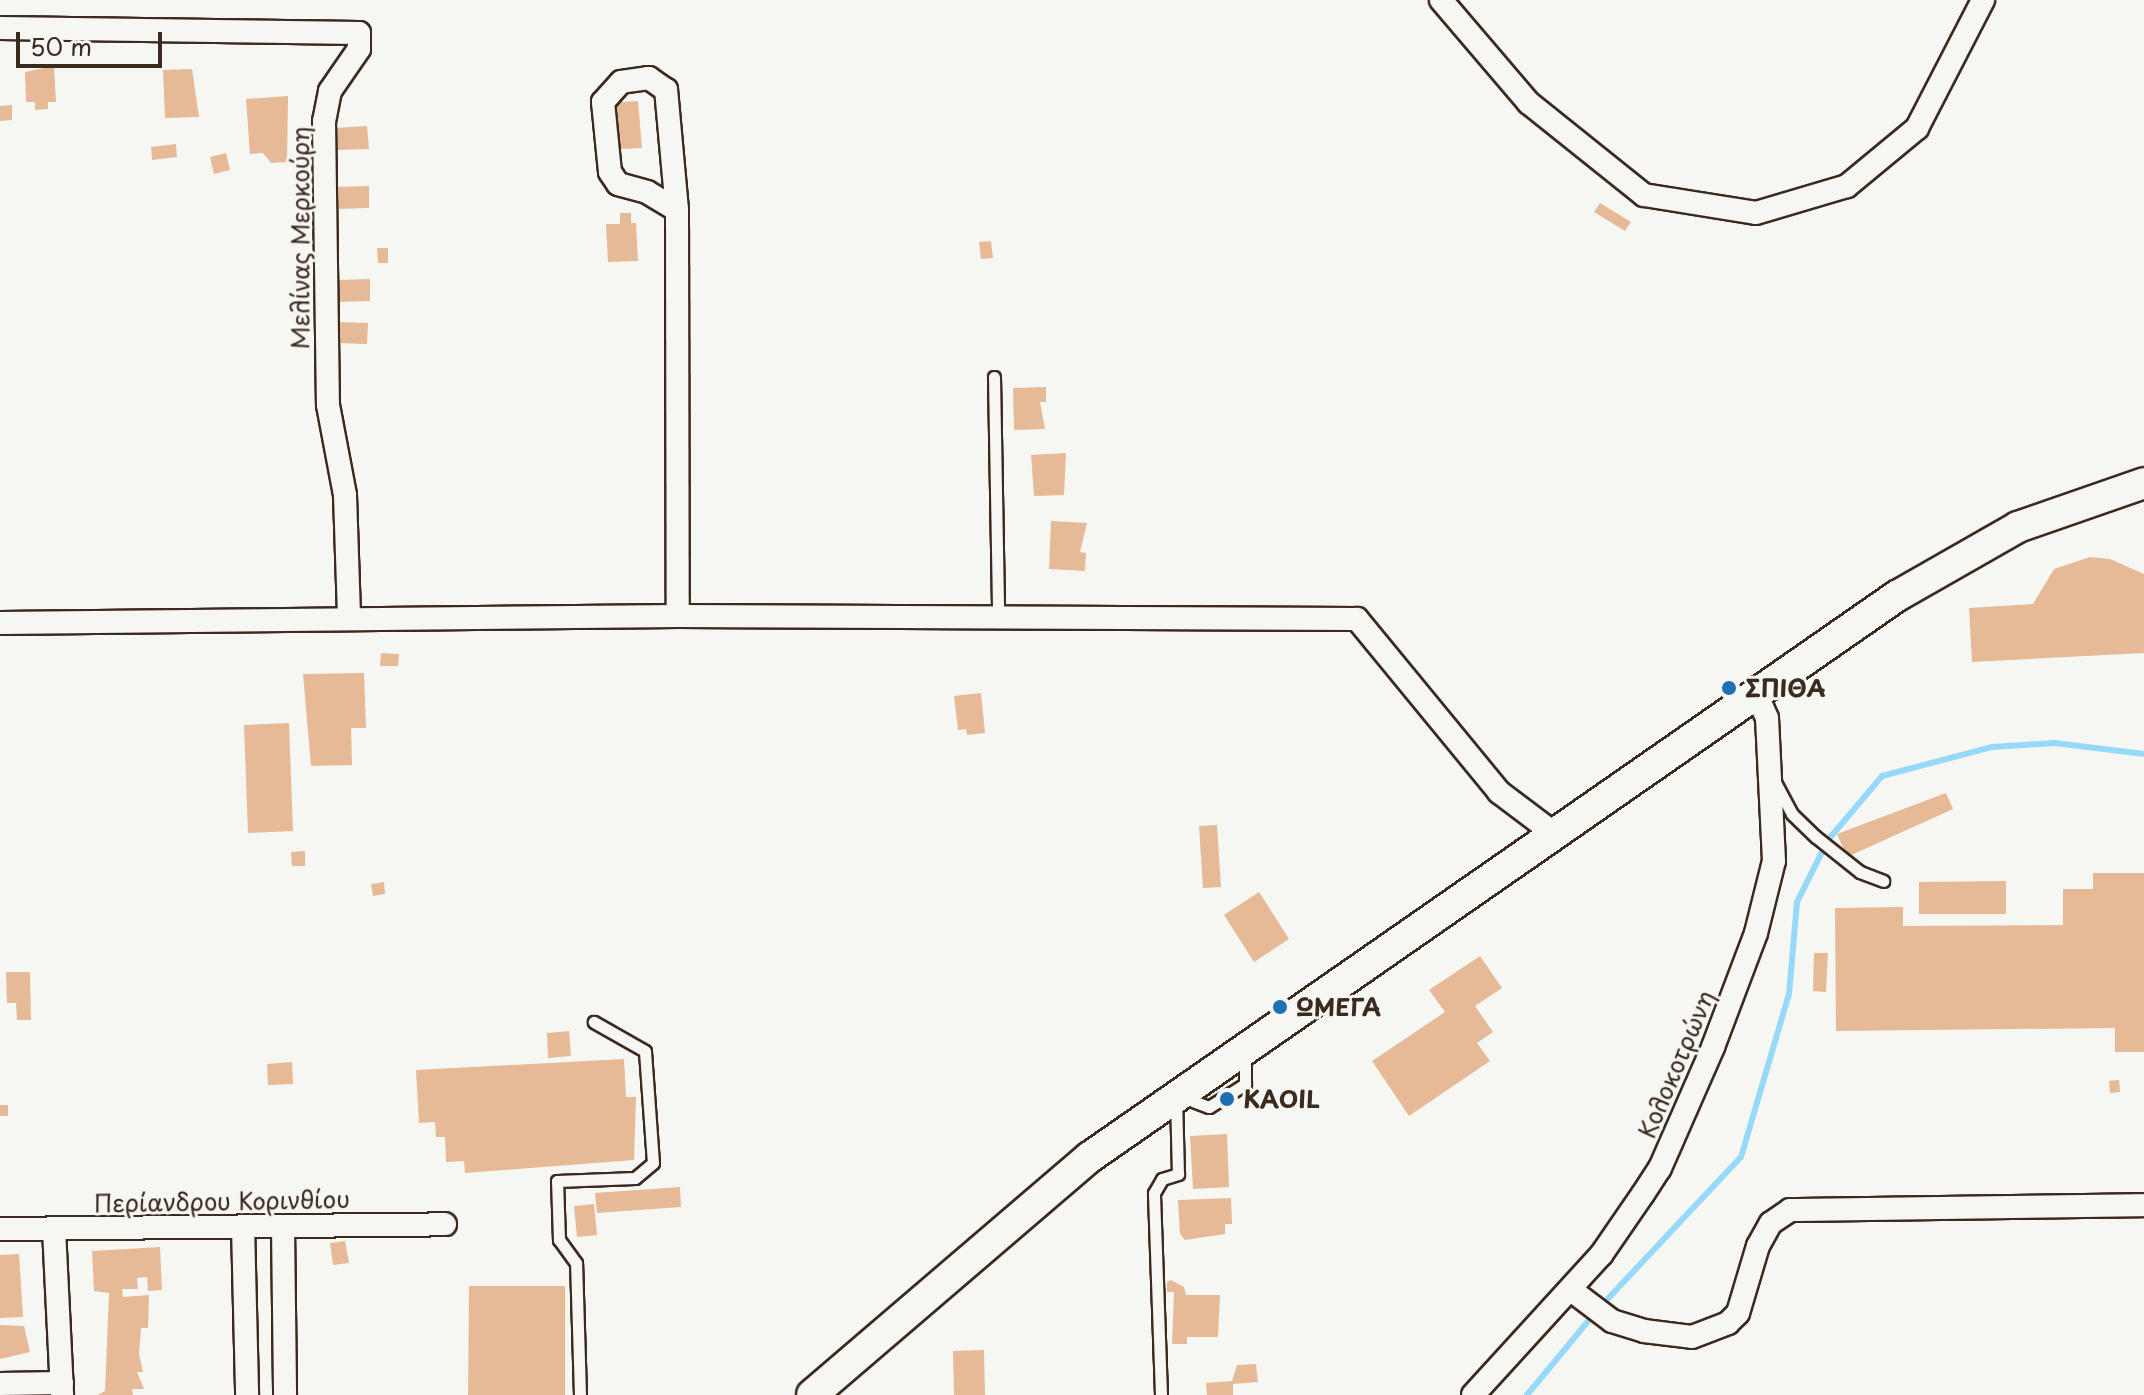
<!DOCTYPE html>
<html>
<head>
<meta charset="utf-8">
<style>
  body { margin:0 }
  #map { position:relative; width:2144px; height:1395px; overflow:hidden; background:#f6f6f2; font-family:"Playpen Sans",sans-serif }
  div>[style] { position:absolute }
  [style*='--x'] { left:calc(var(--x)*1px); top:calc(var(--y)*1px); width:calc(var(--w)*1px); rotate:calc(var(--a)*1deg) }
  .stream>* { height:6px; margin:-3px; padding:0 3px; transform-origin:3px; border-radius:3px; background:#97d9f9 }
  .building>* { inset:0; background:#e7ba97 }
  .roads { filter:drop-shadow(2px 0 #3b2a1e) drop-shadow(-2px 0 #3b2a1e) drop-shadow(0 2px #3b2a1e) drop-shadow(0 -2px #3b2a1e) }
  .lane>* { height:11px; margin:-5.5px; padding:0 5.5px; transform-origin:5.5px; border-radius:5.5px; background:#f6f6f2 }
  .street>* { height:22px; margin:-11px; padding:0 11px; transform-origin:11px; border-radius:11px; background:#f6f6f2 }
  .secondary>* { height:30px; margin:-15px; padding:0 15px; transform-origin:15px; border-radius:15px; background:#f6f6f2 }
  .dots>* { width:22px; height:22px; translate:-50% -50%; box-sizing:border-box; border:4px solid #f6f6f2; border-radius:50% }
  span { translate:-50% -50%; white-space:nowrap; text-align:center; line-height:1.15; -webkit-text-stroke:6px #f6f6f2; paint-order:stroke }
  .street-label { font-size:24px; color:#3b2a1e }
  .poi-label { font-size:24px; color:#3b2a1e; font-weight:700 }
  .left { translate:0 -50%; text-align:left }
  .scale { position:absolute; left:16px; top:32px; width:146px; height:36px; box-sizing:border-box; border:4px solid #3b2a1e; border-top:0; padding-left:10px; font-size:24px; line-height:28px; white-space:nowrap; color:#3b2a1e; -webkit-text-stroke:6px #f6f6f2; paint-order:stroke }
</style>
</head>
<body>
<div id="map">
  <div class="stream">
    <i style="--x:1601;--y:1306;--w:204;--a:-46.8"></i>
    <i style="--x:1741;--y:1157;--w:170;--a:-73.6"></i>
    <i style="--x:1789;--y:994;--w:92;--a:-85"></i>
    <i style="--x:1797;--y:902;--w:69;--a:-63.4"></i>
    <i style="--x:1828;--y:840;--w:84;--a:-49.8"></i>
    <i style="--x:1882;--y:776;--w:114;--a:-14.8"></i>
    <i style="--x:1992;--y:747;--w:63;--a:-3.6"></i>
    <i style="--x:2055;--y:743;--w:90;--a:7"></i>
    <i style="--x:1527;--y:1395;--w:105;--a:-50.4"></i>
  </div>
  <div class="building">
    <i style="clip-path:polygon(54px 66px,56px 102px,48px 102px,48px 109px,35px 110px,35px 102px,26px 102px,25px 72px)"></i>
    <i style="clip-path:polygon(192px 69px,199px 117px,165px 118px,163px 70px)"></i>
    <i style="clip-path:polygon(288px 96px,287px 162px,271px 163px,263px 153px,250px 154px,246px 99px)"></i>
    <i style="clip-path:polygon(638px 101px,642px 148px,621px 149px,613px 146px,610px 103px)"></i>
    <i style="clip-path:polygon(12px 105px,12px 120px,0 121px,0 106px)"></i>
    <i style="clip-path:polygon(367px 126px,369px 149px,337px 150px,335px 128px)"></i>
    <i style="clip-path:polygon(176px 144px,177px 157px,152px 160px,151px 147px)"></i>
    <i style="clip-path:polygon(226px 153px,230px 170px,214px 174px,210px 157px)"></i>
    <i style="clip-path:polygon(369px 186px,369px 208px,335px 209px,334px 187px)"></i>
    <i style="clip-path:polygon(1600px 203px,1631px 222px,1625px 231px,1594px 212px)"></i>
    <i style="clip-path:polygon(620px 213px,631px 213px,631px 223px,636px 223px,638px 261px,608px 262px,606px 224px,620px 224px)"></i>
    <i style="clip-path:polygon(991px 241px,993px 258px,981px 259px,979px 242px)"></i>
    <i style="clip-path:polygon(377px 248px,388px 248px,388px 263px,378px 263px)"></i>
    <i style="clip-path:polygon(370px 279px,370px 301px,337px 302px,337px 280px)"></i>
    <i style="clip-path:polygon(338px 322px,368px 323px,367px 344px,337px 343px)"></i>
    <i style="clip-path:polygon(1046px 387px,1046px 402px,1040px 402px,1045px 429px,1014px 430px,1013px 388px)"></i>
    <i style="clip-path:polygon(1066px 453px,1064px 495px,1034px 496px,1031px 455px)"></i>
    <i style="clip-path:polygon(1051px 521px,1087px 523px,1080px 552px,1086px 553px,1085px 571px,1049px 569px)"></i>
    <i style="clip-path:polygon(2090px 557px,2110px 559px,2144px 574px,2144px 653px,1972px 662px,1969px 608px,2033px 604px,2054px 569px)"></i>
    <i style="clip-path:polygon(381px 653px,399px 654px,398px 666px,380px 666px)"></i>
    <i style="clip-path:polygon(364px 673px,366px 728px,351px 728px,352px 765px,311px 766px,303px 674px)"></i>
    <i style="clip-path:polygon(981px 693px,985px 733px,967px 735px,966px 729px,958px 730px,954px 696px)"></i>
    <i style="clip-path:polygon(289px 723px,293px 831px,248px 833px,244px 725px)"></i>
    <i style="clip-path:polygon(1946px 793px,1953px 809px,1847px 857px,1837px 834px)"></i>
    <i style="clip-path:polygon(1217px 825px,1221px 887px,1203px 888px,1199px 826px)"></i>
    <i style="clip-path:polygon(305px 851px,305px 866px,292px 866px,291px 852px)"></i>
    <i style="clip-path:polygon(2093px 873px,2144px 873px,2144px 1052px,2115px 1052px,2115px 1028px,1836px 1031px,1835px 908px,1903px 907px,1903px 926px,2063px 925px,2063px 889px,2093px 889px)"></i>
    <i style="clip-path:polygon(2006px 881px,2006px 914px,1919px 914px,1919px 882px)"></i>
    <i style="clip-path:polygon(384px 882px,385px 894px,373px 896px,371px 884px)"></i>
    <i style="clip-path:polygon(1259px 892px,1289px 939px,1254px 962px,1224px 915px)"></i>
    <i style="clip-path:polygon(1814px 953px,1828px 953px,1826px 992px,1813px 991px)"></i>
    <i style="clip-path:polygon(1480px 956px,1502px 988px,1475px 1006px,1493px 1032px,1477px 1043px,1490px 1061px,1409px 1116px,1372px 1061px,1445px 1012px,1429px 990px)"></i>
    <i style="clip-path:polygon(6px 972px,30px 972px,31px 1020px,17px 1020px,16px 1003px,7px 1003px)"></i>
    <i style="clip-path:polygon(569px 1031px,571px 1056px,548px 1058px,547px 1033px)"></i>
    <i style="clip-path:polygon(624px 1059px,626px 1097px,636px 1097px,634px 1160px,465px 1173px,464px 1161px,446px 1162px,445px 1137px,436px 1137px,435px 1122px,419px 1123px,416px 1070px)"></i>
    <i style="clip-path:polygon(292px 1062px,293px 1084px,268px 1085px,267px 1064px)"></i>
    <i style="clip-path:polygon(2119px 1080px,2120px 1092px,2110px 1093px,2109px 1081px)"></i>
    <i style="clip-path:polygon(0 1105px,8px 1105px,8px 1116px,0 1116px)"></i>
    <i style="clip-path:polygon(1227px 1134px,1229px 1187px,1193px 1189px,1190px 1136px)"></i>
    <i style="clip-path:polygon(680px 1187px,681px 1207px,597px 1213px,595px 1193px)"></i>
    <i style="clip-path:polygon(1231px 1198px,1232px 1224px,1225px 1224px,1225px 1234px,1185px 1240px,1180px 1234px,1178px 1200px)"></i>
    <i style="clip-path:polygon(594px 1204px,597px 1235px,577px 1237px,574px 1206px)"></i>
    <i style="clip-path:polygon(345px 1241px,349px 1263px,333px 1265px,330px 1243px)"></i>
    <i style="clip-path:polygon(160px 1247px,162px 1290px,148px 1291px,147px 1277px,137px 1278px,138px 1289px,122px 1289px,123px 1297px,149px 1295px,148px 1328px,141px 1328px,139px 1354px,143px 1372px,137px 1372px,144px 1389px,132px 1389px,133px 1395px,98px 1395px,105px 1391px,109px 1293px,94px 1291px,92px 1251px)"></i>
    <i style="clip-path:polygon(19px 1254px,23px 1317px,0 1318px,0 1255px)"></i>
    <i style="clip-path:polygon(1171px 1280px,1184px 1287px,1186px 1295px,1220px 1295px,1218px 1337px,1187px 1337px,1187px 1344px,1172px 1344px,1174px 1292px,1167px 1292px,1167px 1282px)"></i>
    <i style="clip-path:polygon(469px 1286px,565px 1286px,565px 1395px,468px 1395px)"></i>
    <i style="clip-path:polygon(0 1325px,24px 1326px,30px 1352px,0 1359px)"></i>
    <i style="clip-path:polygon(984px 1350px,985px 1395px,954px 1395px,953px 1351px)"></i>
    <i style="clip-path:polygon(1256px 1364px,1258px 1382px,1233px 1384px,1233px 1395px,1207px 1395px,1206px 1383px,1232px 1381px,1237px 1365px)"></i>
  </div>
  <div class="roads">
    <div class="lane">
      <i style="--x:994;--y:377;--w:240;--a:89"></i>
      <i style="--x:1775;--y:782;--w:36;--a:62"></i>
      <i style="--x:1792;--y:814;--w:33;--a:44"></i>
      <i style="--x:1816;--y:837;--w:56;--a:38.5"></i>
      <i style="--x:1860;--y:872;--w:25;--a:21"></i>
      <i style="--x:1193;--y:1101;--w:17;--a:21"></i>
      <i style="--x:1209;--y:1107;--w:43;--a:-32.6"></i>
      <i style="--x:1245;--y:1084;--w:19;--a:-90"></i>
      <i style="--x:580;--y:1395;--w:132;--a:-91.7"></i>
      <i style="--x:576;--y:1263;--w:29;--a:-126"></i>
      <i style="--x:559;--y:1240;--w:59;--a:-91.9"></i>
      <i style="--x:557;--y:1181;--w:78;--a:-2.2"></i>
      <i style="--x:635;--y:1178;--w:23;--a:-40"></i>
      <i style="--x:653;--y:1163;--w:112;--a:-94.1"></i>
      <i style="--x:645;--y:1051;--w:59;--a:-150.4"></i>
      <i style="--x:1161;--y:1395;--w:202;--a:-92"></i>
      <i style="--x:1154;--y:1193;--w:16;--a:-60"></i>
      <i style="--x:1162;--y:1179;--w:17;--a:-17"></i>
      <i style="--x:1178;--y:1174;--w:74;--a:-91.5"></i>
    </div>
    <div class="street">
      <i style="--x:1441;--y:0;--w:135;--a:49.5"></i>
      <i style="--x:1529;--y:103;--w:147;--a:38.7"></i>
      <i style="--x:1644;--y:195;--w:113;--a:9.1"></i>
      <i style="--x:1756;--y:213;--w:95;--a:-16.5"></i>
      <i style="--x:1847;--y:186;--w:91;--a:-39.6"></i>
      <i style="--x:1917;--y:128;--w:144;--a:-62.7"></i>
      <i style="--x:0;--y:28;--w:359;--a:0.8"></i>
      <i style="--x:359;--y:33;--w:16;--a:90"></i>
      <i style="--x:359;--y:49;--w:51;--a:124.6"></i>
      <i style="--x:330;--y:91;--w:31;--a:101"></i>
      <i style="--x:324;--y:121;--w:284;--a:89.2"></i>
      <i style="--x:328;--y:405;--w:92;--a:79.3"></i>
      <i style="--x:345;--y:495;--w:123;--a:88.1"></i>
      <i style="--x:677;--y:210;--w:121;--a:-95.2"></i>
      <i style="--x:666;--y:90;--w:21;--a:-145"></i>
      <i style="--x:649;--y:78;--w:28;--a:172"></i>
      <i style="--x:621;--y:82;--w:27;--a:132"></i>
      <i style="--x:603;--y:102;--w:70;--a:84.3"></i>
      <i style="--x:610;--y:172;--w:14;--a:56"></i>
      <i style="--x:618;--y:184;--w:30;--a:15"></i>
      <i style="--x:647;--y:192;--w:35;--a:31"></i>
      <i style="--x:677;--y:210;--w:406;--a:89.9"></i>
      <i style="--x:0;--y:623;--w:678;--a:-0.59"></i>
      <i style="--x:678;--y:616;--w:679;--a:0.25"></i>
      <i style="--x:1357;--y:619;--w:224;--a:50.6"></i>
      <i style="--x:1499;--y:792;--w:71;--a:37"></i>
      <i style="--x:243;--y:1226;--w:169;--a:88.6"></i>
      <i style="--x:283;--y:1226;--w:169;--a:89.3"></i>
      <i style="--x:0;--y:1229;--w:445;--a:-0.6"></i>
      <i style="--x:54;--y:1229;--w:166;--a:87.2"></i>
      <i style="--x:1571;--y:1290;--w:51;--a:37.1"></i>
      <i style="--x:1612;--y:1321;--w:34;--a:17"></i>
      <i style="--x:1644;--y:1331;--w:48;--a:7.1"></i>
      <i style="--x:1692;--y:1337;--w:39;--a:-21"></i>
      <i style="--x:1728;--y:1323;--w:14;--a:-45"></i>
      <i style="--x:1738;--y:1313;--w:70;--a:-73.4"></i>
      <i style="--x:1758;--y:1246;--w:26;--a:-61"></i>
      <i style="--x:1771;--y:1223;--w:23;--a:-34"></i>
      <i style="--x:1790;--y:1210;--w:354;--a:-0.8"></i>
      <i style="--x:0;--y:1384;--w:62;--a:-0.9"></i>
      <i style="--x:1473;--y:1395;--w:190;--a:-47.6"></i>
      <i style="--x:1601;--y:1255;--w:74;--a:-55.5"></i>
      <i style="--x:1643;--y:1194;--w:31;--a:-57"></i>
      <i style="--x:1660;--y:1168;--w:132;--a:-66.3"></i>
      <i style="--x:1713;--y:1047;--w:122;--a:-69.3"></i>
      <i style="--x:1756;--y:933;--w:74;--a:-76"></i>
      <i style="--x:1774;--y:861;--w:143;--a:-92.8"></i>
      <i style="--x:1767;--y:718;--w:27;--a:-114"></i>
    </div>
    <div class="secondary">
      <i style="--x:812;--y:1395;--w:366;--a:-40.6"></i>
      <i style="--x:1090;--y:1157;--w:983;--a:-34.81"></i>
      <i style="--x:1897;--y:596;--w:139;--a:-29.7"></i>
      <i style="--x:2018;--y:527;--w:133;--a:-19.2"></i>
    </div>
  </div>
  <div class="dots">
    <i style="left:1729px;top:688px;background:#1f6fb2"></i>
    <i style="left:1280px;top:1007px;background:#1f6fb2"></i>
    <i style="left:1227px;top:1099px;background:#1f6fb2"></i>
  </div>
  <div class="street-label">
    <span style="left:300px;top:238px;rotate:-90deg">Μελίνας Μερκούρη</span>
    <span style="left:1676px;top:1064px;rotate:-67deg">Κολοκοτρώνη</span>
    <span style="left:222px;top:1201px;rotate:-1deg">Περίανδρου Κορινθίου</span>
  </div>
  <div class="poi-label">
    <span class="left" style="left:1745px;top:688px">ΣΠΙΘΑ</span>
    <span class="left" style="left:1296px;top:1007px">ΩΜΕΓΑ</span>
    <span class="left" style="left:1243px;top:1099px">KAOIL</span>
  </div>
  <div class="scale">50 m</div>
</div>
</body>
</html>
